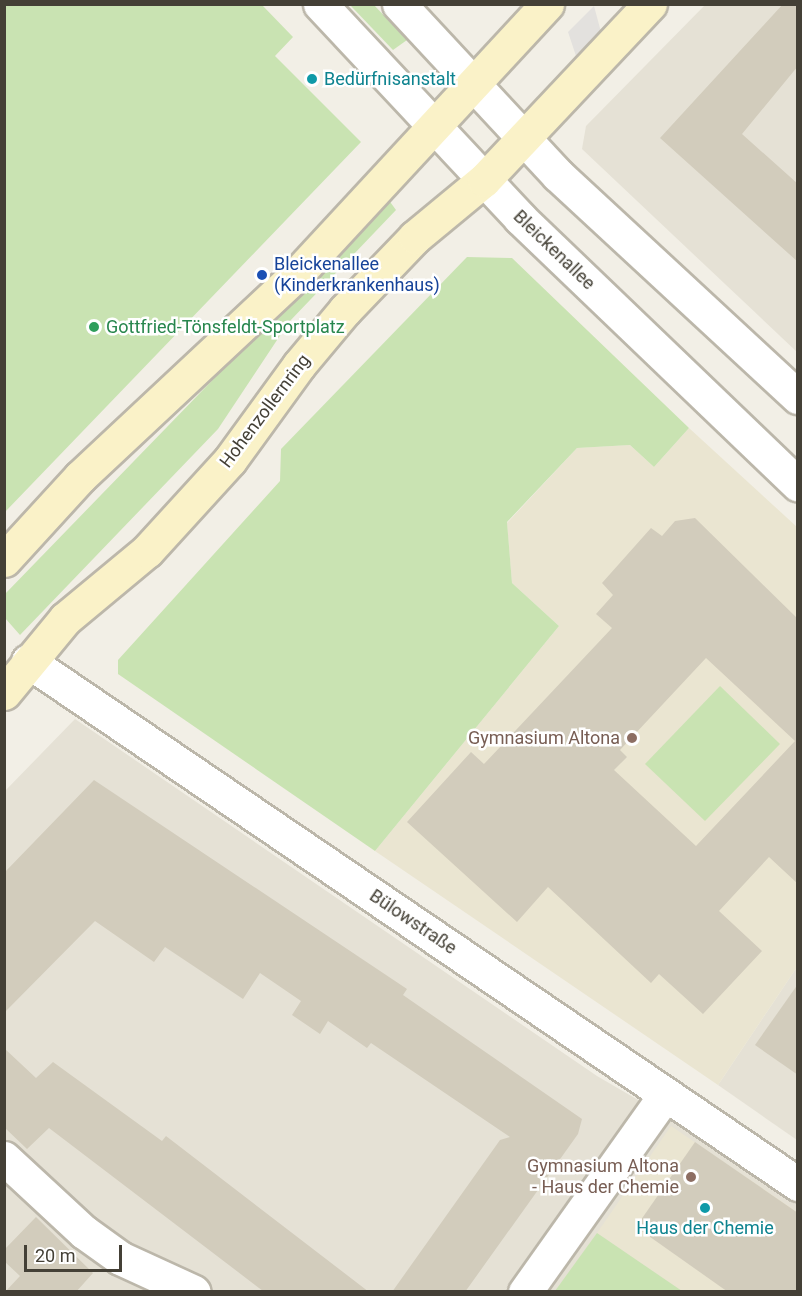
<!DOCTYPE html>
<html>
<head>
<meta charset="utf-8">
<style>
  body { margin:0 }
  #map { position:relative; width:802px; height:1296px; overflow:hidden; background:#f2efe6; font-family:Roboto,sans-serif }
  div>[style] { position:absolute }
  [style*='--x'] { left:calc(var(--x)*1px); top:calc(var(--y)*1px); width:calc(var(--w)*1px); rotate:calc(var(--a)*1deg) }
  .residential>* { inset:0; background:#e5e1d5 }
  .education>* { inset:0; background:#eae5d1 }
  .green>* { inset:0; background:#c9e3b2 }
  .parking>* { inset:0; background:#e3e1de }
  .building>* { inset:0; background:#d2ccbc }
  .roads { filter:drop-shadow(2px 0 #bcb7aa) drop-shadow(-2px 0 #bcb7aa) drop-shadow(0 2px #bcb7aa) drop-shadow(0 -2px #bcb7aa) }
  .minor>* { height:33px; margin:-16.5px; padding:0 16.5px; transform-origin:16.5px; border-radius:16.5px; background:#fff }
  .secondary>* { height:33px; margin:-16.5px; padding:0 16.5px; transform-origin:16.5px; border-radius:16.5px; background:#faf2c8 }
  .dots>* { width:16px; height:16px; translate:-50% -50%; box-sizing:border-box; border:3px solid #fff; border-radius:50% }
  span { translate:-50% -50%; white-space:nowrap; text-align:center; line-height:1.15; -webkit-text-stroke:5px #fff; paint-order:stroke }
  .culture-label { font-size:18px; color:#0d838f }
  .left { translate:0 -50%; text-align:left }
  .street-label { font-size:18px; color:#444036 }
  .transit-label { font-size:18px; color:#164399 }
  .leisure-label { font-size:18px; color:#27864d }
  .education-label { font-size:18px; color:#785e54 }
  .right { translate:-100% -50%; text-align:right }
  .frame { position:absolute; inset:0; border:6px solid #444036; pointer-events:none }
  .scale { position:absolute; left:24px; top:1245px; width:98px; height:27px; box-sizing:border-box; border:3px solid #444036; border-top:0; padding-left:8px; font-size:18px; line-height:21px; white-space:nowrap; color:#444036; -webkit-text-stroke:4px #fff; paint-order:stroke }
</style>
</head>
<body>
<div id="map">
  <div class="residential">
    <i style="clip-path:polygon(705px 5px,797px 5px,797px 352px,582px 149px,586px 126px)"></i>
    <i style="clip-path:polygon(75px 719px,597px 1076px,686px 1128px,797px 1203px,797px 1291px,5px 1292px,5px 791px)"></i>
    <i style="clip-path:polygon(797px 967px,797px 1140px,718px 1085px)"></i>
  </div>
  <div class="education">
    <i style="clip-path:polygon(689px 428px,797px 527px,797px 967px,718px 1085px,375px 851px,559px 626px,512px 583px,507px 523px,577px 448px,630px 445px,654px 467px)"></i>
    <i style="clip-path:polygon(671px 1126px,797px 1212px,797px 1291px,682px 1291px,597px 1233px)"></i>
  </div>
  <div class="green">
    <i style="clip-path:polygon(4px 5px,262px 5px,293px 37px,275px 56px,361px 142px,5px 512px)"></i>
    <i style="clip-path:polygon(350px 5px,374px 5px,407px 40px,393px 50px)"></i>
    <i style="clip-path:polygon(388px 199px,396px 210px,289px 322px,218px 429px,20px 635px,5px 618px,5px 594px)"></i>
    <i style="clip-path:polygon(467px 257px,512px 258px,689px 428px,654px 467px,630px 445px,577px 448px,507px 522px,512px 583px,559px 626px,375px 851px,118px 674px,118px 660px,280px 481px,281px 449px)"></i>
    <i style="clip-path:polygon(720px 686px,780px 744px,705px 821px,645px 764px)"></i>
    <i style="clip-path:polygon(597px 1233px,682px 1291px,555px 1291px)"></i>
  </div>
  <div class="parking">
    <i style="clip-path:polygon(594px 6px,601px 32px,576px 56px,568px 32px)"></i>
  </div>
  <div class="building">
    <i style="clip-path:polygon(783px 4px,798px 4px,798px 66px,742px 134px,798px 184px,798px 262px,660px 138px)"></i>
    <i style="clip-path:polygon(evenodd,695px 518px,798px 619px,798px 884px,769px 857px,719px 911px,762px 951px,703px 1014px,659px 974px,651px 983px,548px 887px,517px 922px,407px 822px,471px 752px,484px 764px,612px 628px,596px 614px,613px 595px,602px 583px,651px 528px,662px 536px,675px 521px,695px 518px,706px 658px,795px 741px,696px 846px,614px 770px,627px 757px,620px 750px,706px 658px)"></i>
    <i style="clip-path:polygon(94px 780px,407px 989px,403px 995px,582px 1119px,578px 1134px,465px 1292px,392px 1292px,500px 1140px,510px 1137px,371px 1043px,367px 1048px,328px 1021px,320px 1034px,292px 1015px,301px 1001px,260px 973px,243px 999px,165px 947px,154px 962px,95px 921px,4px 1013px,4px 873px)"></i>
    <i style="clip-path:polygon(798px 984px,798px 1075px,755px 1045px)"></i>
    <i style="clip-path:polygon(4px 1048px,36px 1078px,53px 1062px,162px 1141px,166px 1136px,369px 1292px,263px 1291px,49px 1128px,27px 1149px,4px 1127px)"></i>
    <i style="clip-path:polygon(695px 1142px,798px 1213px,798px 1292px,728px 1292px,636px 1227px)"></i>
    <i style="clip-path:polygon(36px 1217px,93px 1273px,76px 1292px,5px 1292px,20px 1276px,4px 1261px,4px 1250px)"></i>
  </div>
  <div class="roads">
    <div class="minor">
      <i style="--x:320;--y:4;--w:293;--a:46.9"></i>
      <i style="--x:520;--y:218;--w:385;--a:43.8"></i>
      <i style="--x:399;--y:4;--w:233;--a:47.1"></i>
      <i style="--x:558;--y:175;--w:327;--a:42.8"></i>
      <i style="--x:28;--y:661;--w:931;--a:34.19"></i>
      <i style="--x:4;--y:1158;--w:109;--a:42.8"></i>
      <i style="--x:84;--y:1232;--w:44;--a:35.8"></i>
      <i style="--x:120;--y:1258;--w:81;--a:24.7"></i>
      <i style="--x:525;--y:1292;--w:242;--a:-54.6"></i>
    </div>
    <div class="secondary">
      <i style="--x:4;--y:560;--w:113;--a:-47.5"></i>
      <i style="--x:80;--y:477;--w:300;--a:-43.1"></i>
      <i style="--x:299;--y:272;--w:365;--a:-47.2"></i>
      <i style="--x:4;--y:693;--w:96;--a:-50.5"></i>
      <i style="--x:65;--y:619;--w:107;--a:-39.7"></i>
      <i style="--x:147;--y:551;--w:123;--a:-47.6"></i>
      <i style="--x:230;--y:460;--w:117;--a:-54"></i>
      <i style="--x:299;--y:365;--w:72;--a:-50.1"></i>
      <i style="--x:345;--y:310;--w:101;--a:-46.2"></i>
      <i style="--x:415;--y:237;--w:89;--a:-39.6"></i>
      <i style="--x:484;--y:180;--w:242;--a:-46.7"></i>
    </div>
  </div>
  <div class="dots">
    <i style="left:312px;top:79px;background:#0f9aa8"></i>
    <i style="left:262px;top:275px;background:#1a4fb4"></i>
    <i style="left:94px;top:327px;background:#2e9e5b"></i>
    <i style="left:632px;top:738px;background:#8d6e63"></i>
    <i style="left:691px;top:1177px;background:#8d6e63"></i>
    <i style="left:705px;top:1208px;background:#0f9aa8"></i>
  </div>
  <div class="culture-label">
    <span class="left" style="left:324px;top:79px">Bedürfnisanstalt</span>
    <span style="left:705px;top:1228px">Haus der Chemie</span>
  </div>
  <div class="street-label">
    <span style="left:554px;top:250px;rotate:44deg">Bleickenallee</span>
    <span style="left:265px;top:411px;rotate:-53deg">Hohenzollernring</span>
    <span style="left:413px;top:922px;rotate:34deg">Bülowstraße</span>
  </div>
  <div class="transit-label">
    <span class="left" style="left:274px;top:275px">Bleickenallee<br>(Kinderkrankenhaus)</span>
  </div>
  <div class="leisure-label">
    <span class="left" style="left:106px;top:327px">Gottfried-Tönsfeldt-Sportplatz</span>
  </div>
  <div class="education-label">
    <span class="right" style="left:620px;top:738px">Gymnasium Altona</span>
    <span class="right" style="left:679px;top:1177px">Gymnasium Altona<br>- Haus der Chemie</span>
  </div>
  <div class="frame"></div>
  <div class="scale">20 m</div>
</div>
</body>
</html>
